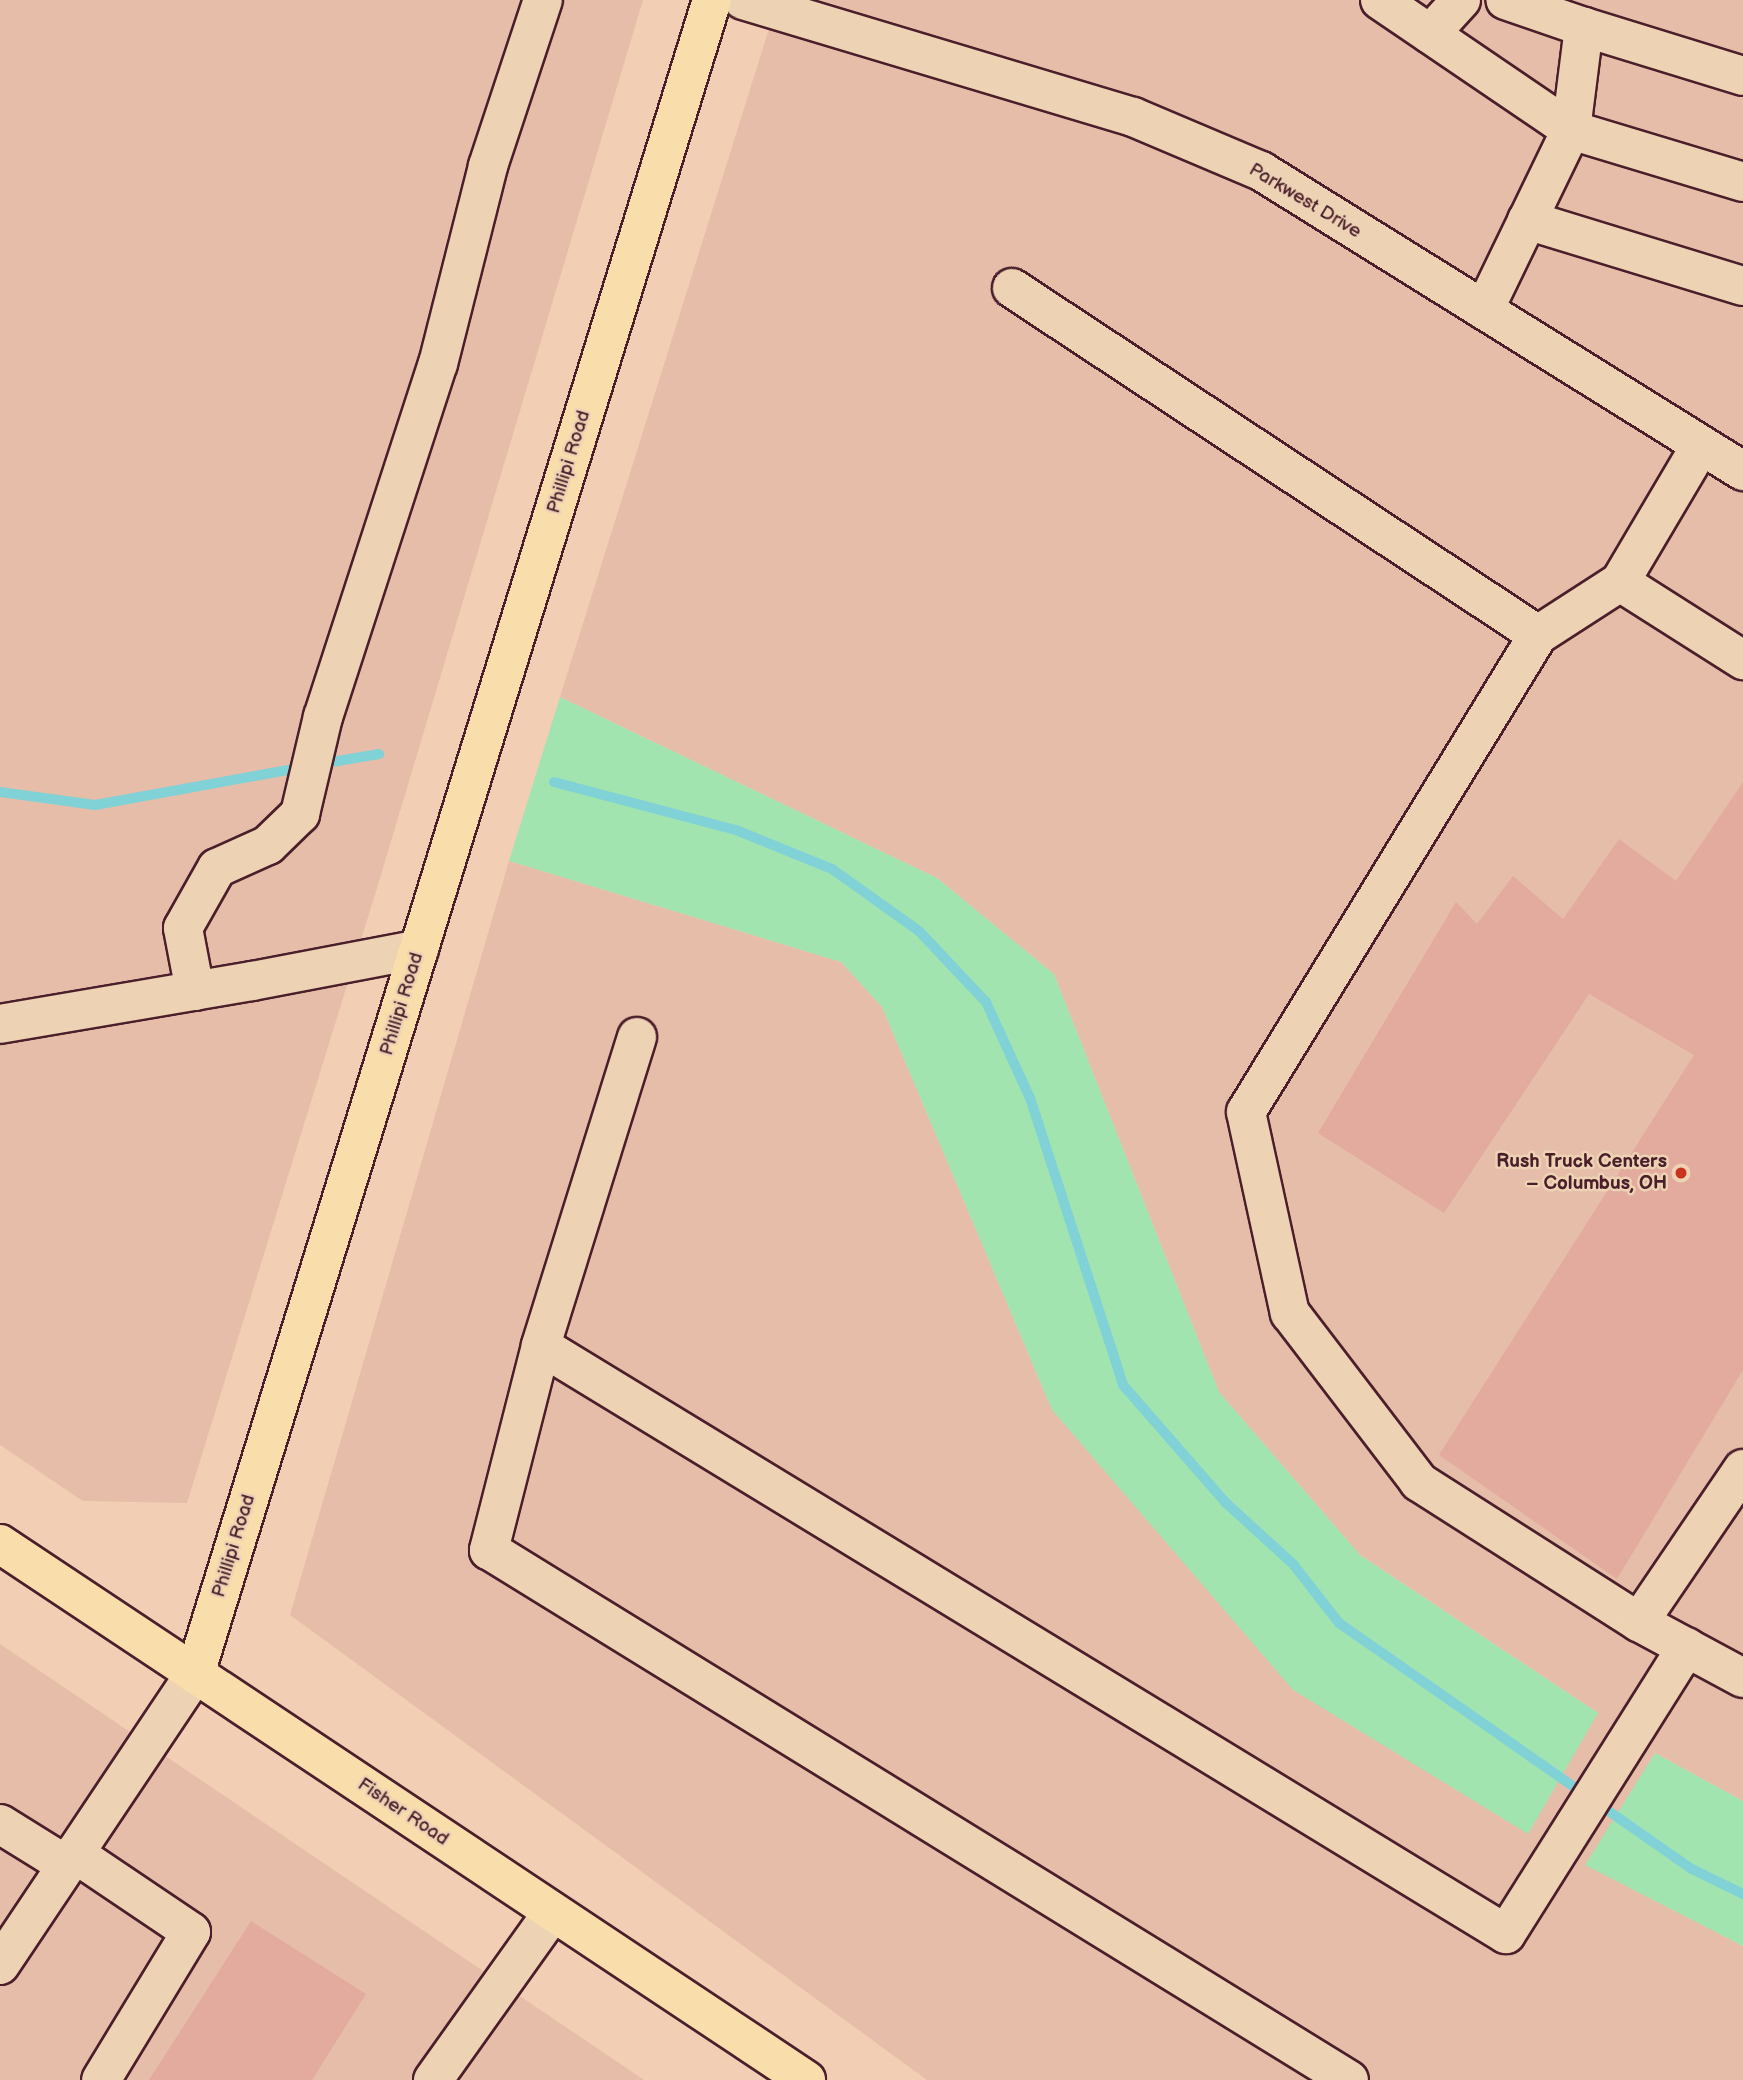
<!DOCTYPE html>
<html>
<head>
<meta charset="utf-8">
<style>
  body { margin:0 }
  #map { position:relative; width:1743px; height:2080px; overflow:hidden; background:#f2ceb4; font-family:"Balsamiq Sans",sans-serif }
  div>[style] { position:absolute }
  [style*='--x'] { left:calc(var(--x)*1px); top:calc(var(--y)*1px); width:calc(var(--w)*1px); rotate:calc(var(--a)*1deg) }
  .built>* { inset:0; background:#e6bda8 }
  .green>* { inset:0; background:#a1e4af }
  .stream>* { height:10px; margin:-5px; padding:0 5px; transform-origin:5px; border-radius:5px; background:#80d2d7 }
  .building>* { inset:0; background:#e2ab9e }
  .roads { filter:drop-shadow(2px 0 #4a1f2b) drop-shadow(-2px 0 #4a1f2b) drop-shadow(0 2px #4a1f2b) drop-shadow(0 -2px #4a1f2b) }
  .minor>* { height:38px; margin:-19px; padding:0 19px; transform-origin:19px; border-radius:19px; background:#edd2b4 }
  .major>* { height:38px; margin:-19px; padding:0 19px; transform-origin:19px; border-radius:19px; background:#f9deab }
  .dots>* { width:19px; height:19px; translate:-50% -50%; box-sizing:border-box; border:4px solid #edd2b4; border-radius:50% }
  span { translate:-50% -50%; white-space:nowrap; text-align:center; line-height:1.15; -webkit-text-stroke:5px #edd2b4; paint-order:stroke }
  .street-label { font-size:19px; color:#4a1f2b }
  .poi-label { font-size:19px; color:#4a1f2b; font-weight:700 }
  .right { translate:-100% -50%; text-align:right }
</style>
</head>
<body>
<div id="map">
  <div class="built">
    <i style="clip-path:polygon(0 0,643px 0,377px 888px,187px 1503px,83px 1501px,0 1445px)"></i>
    <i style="clip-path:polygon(778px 0,1743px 0,1743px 1801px,1655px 1753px,1586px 1865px,1743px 1946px,1743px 2080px,927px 2080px,290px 1615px,509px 861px,841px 962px,882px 1007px,1052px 1410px,1598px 1713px,1360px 1555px,1219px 1392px,1054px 974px,937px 878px,560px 697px)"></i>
    <i style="clip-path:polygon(0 1644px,644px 2080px,0 2080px)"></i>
  </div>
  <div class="green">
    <i style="clip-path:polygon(560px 697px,937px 878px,1054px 974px,1219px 1392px,1360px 1555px,1598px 1713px,1528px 1834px,1293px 1690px,1052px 1410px,882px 1007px,841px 962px,509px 861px)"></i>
    <i style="clip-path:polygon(1655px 1753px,1743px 1801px,1743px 1946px,1585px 1865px)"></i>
  </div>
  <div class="stream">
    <i style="--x:320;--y:764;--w:60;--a:-9.6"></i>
    <i style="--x:554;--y:782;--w:188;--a:14.8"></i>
    <i style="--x:736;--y:830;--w:104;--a:22.1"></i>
    <i style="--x:832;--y:869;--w:107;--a:35.5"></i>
    <i style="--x:919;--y:931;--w:98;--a:46.7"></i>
    <i style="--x:986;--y:1002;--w:106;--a:65.4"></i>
    <i style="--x:1030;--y:1098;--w:302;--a:72"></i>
    <i style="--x:1123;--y:1385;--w:155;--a:48.9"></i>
    <i style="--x:1225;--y:1502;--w:92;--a:42.4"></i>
    <i style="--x:1293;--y:1564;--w:75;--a:52.1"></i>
    <i style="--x:1339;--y:1623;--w:430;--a:34.9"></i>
    <i style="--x:1692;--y:1869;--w:57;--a:26.1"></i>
    <i style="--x:0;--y:792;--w:96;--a:7.8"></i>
    <i style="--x:95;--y:805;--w:212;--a:-10.3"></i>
  </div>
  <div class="building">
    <i style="clip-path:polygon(1743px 782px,1743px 1370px,1617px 1579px,1439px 1455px,1694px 1055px,1589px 994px,1444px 1213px,1318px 1133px,1456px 902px,1477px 924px,1513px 876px,1563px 919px,1619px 839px,1676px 881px)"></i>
    <i style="clip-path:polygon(251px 1921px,366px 1994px,312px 2080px,149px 2080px)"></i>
  </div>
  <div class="roads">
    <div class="minor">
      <i style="--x:743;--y:0;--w:407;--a:16.7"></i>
      <i style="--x:1133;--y:117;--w:139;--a:22.9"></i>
      <i style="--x:1261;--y:171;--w:568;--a:31.9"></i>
      <i style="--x:1380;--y:0;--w:231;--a:34.2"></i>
      <i style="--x:1571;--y:130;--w:180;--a:16.8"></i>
      <i style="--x:1584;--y:27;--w:166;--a:17.1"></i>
      <i style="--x:1430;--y:34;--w:46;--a:-47.6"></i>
      <i style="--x:1527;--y:220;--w:226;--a:17"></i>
      <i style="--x:1012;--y:288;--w:630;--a:33.41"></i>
      <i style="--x:1538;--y:635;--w:98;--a:-32.9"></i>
      <i style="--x:1484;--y:310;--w:200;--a:-64.2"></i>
      <i style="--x:1571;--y:130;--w:104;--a:-82.8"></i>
      <i style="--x:1584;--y:27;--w:83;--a:-161.1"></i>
      <i style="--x:1701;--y:445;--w:159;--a:120.6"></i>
      <i style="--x:1620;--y:582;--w:146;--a:32.4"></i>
      <i style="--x:1538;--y:635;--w:559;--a:121.47"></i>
      <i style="--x:1246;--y:1112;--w:206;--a:77.7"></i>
      <i style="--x:1290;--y:1313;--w:213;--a:52.6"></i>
      <i style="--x:1419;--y:1482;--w:261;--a:32.5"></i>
      <i style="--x:1639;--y:1622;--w:118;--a:28.3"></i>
      <i style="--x:195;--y:991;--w:64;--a:-100.8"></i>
      <i style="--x:183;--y:928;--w:69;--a:-60.5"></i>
      <i style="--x:217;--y:868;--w:56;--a:-24.3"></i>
      <i style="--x:268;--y:845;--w:45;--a:-44.1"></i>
      <i style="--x:300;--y:814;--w:100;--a:-76.7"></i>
      <i style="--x:323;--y:717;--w:371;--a:-72"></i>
      <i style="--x:438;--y:364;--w:204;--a:-75.8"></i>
      <i style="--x:488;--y:166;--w:175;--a:-71.7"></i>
      <i style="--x:0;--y:1024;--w:256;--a:-9.7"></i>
      <i style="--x:252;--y:981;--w:170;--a:-10.8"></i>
      <i style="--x:637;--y:1037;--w:324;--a:107.3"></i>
      <i style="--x:541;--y:1346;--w:1130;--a:31.36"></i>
      <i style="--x:1506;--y:1934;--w:339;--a:-57.8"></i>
      <i style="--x:541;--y:1346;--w:211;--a:104.3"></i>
      <i style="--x:489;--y:1550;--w:1010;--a:31.64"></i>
      <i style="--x:1639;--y:1622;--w:185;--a:-55.8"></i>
      <i style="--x:0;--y:1824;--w:78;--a:31.8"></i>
      <i style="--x:74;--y:1853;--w:141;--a:34"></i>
      <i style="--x:191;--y:1932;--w:173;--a:121.3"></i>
      <i style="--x:0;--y:1965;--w:350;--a:-56.2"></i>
      <i style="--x:433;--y:2080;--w:206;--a:-54.5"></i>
    </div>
    <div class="major">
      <i style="--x:0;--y:1544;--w:968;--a:33.62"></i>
      <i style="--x:195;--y:1674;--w:1752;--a:-72.84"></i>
    </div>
  </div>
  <div class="dots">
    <i style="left:1681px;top:1173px;background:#c8321e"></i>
  </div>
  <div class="street-label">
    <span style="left:1305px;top:201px;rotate:31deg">Parkwest Drive</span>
    <span style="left:569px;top:462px;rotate:-73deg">Phillipi Road</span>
    <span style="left:402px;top:1004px;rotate:-73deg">Phillipi Road</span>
    <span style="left:234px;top:1546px;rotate:-73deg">Phillipi Road</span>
    <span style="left:403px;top:1812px;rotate:34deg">Fisher Road</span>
  </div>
  <div class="poi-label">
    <span class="right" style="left:1667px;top:1173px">Rush Truck Centers<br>– Columbus, OH</span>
  </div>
</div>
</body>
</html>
